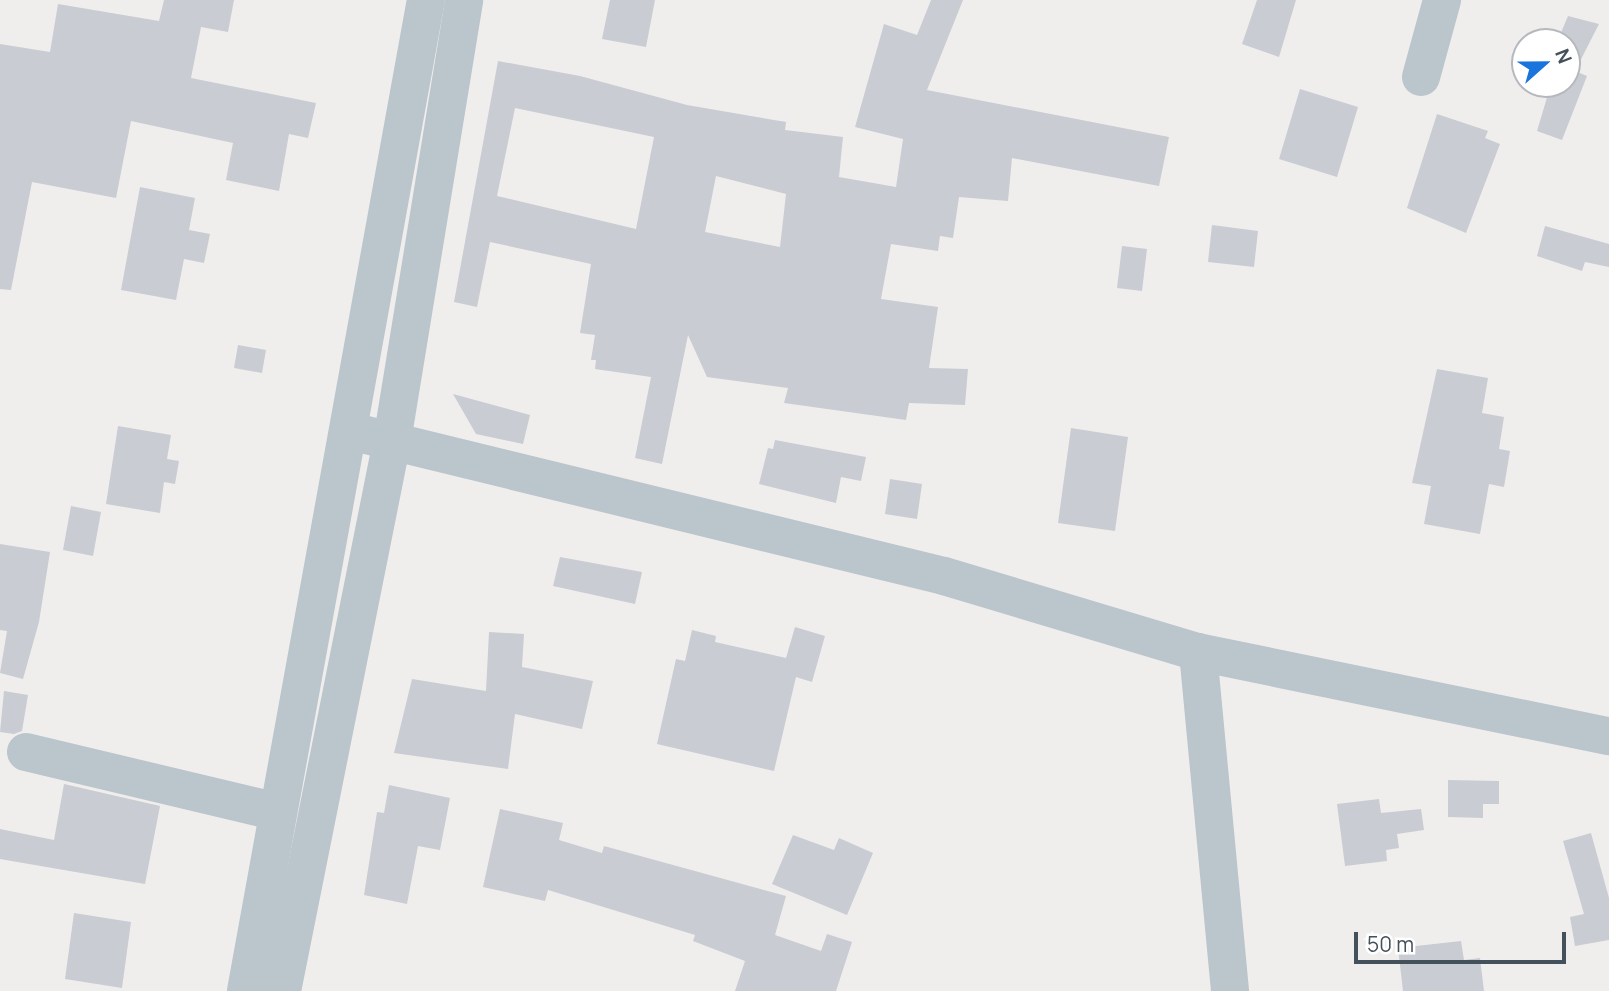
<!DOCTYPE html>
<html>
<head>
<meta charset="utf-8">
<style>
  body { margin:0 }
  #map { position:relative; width:1609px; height:991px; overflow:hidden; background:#f0eded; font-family:Manrope,sans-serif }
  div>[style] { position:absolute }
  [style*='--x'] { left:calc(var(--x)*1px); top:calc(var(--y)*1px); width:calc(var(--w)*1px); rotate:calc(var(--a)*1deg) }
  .building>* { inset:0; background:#c9ccd2 }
  .minor>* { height:38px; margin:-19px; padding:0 19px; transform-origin:19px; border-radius:19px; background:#bbc5cc }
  span { translate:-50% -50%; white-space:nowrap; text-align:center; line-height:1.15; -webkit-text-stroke:6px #fff; paint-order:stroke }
  .north { position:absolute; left:1511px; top:28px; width:70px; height:70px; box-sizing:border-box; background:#fff; border:2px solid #b5b9bd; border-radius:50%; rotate:69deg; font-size:19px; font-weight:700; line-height:28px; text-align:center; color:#45515a }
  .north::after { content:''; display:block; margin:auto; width:24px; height:32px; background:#1974dd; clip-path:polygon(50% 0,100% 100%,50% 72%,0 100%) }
  .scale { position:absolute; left:1354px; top:932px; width:212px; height:32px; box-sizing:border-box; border:4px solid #45515a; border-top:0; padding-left:9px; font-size:21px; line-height:24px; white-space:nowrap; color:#45515a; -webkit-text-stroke:5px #fff; paint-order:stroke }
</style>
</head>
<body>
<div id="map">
  <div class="building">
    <i style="clip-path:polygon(164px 0,234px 0,228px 32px,201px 27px,191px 78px,316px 103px,308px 138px,289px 134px,279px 191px,226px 180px,233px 143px,131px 121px,116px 198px,32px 182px,11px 290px,0 289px,0 44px,50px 52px,58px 4px,159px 21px)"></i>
    <i style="clip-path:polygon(610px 0,655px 0,646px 47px,602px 39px)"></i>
    <i style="clip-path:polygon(evenodd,931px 0,963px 0,927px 90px,1169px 137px,1159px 186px,1012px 158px,1008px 201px,959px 197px,953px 238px,940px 236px,938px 251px,891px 244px,881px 299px,938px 307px,929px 368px,968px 369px,965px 405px,909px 403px,906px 420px,784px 403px,788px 388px,707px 377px,688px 335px,662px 464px,635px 458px,651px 377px,595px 369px,596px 360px,591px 360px,595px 335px,580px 333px,591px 264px,490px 242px,477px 307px,454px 302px,498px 61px,580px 76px,687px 105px,786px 122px,785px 130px,843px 137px,839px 177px,896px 187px,903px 139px,855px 127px,884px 24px,917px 35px,931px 0,515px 108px,654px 137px,636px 229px,497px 196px,515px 108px,931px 0,716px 176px,786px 194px,780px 247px,705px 232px,716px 176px)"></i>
    <i style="clip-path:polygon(1257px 0,1296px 0,1279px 57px,1242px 44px)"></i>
    <i style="clip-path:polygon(1568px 16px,1599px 24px,1575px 71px,1587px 76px,1562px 140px,1537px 131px,1551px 84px,1567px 84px,1567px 42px,1557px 42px)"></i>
    <i style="clip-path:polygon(1300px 89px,1358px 107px,1337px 177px,1279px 159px)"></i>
    <i style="clip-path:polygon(1437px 114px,1488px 131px,1485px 138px,1500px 144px,1466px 233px,1407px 208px)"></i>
    <i style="clip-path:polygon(140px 187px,195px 198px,189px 230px,210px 234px,204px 263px,184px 259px,176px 300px,121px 290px)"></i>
    <i style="clip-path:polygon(1212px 225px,1258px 231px,1254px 267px,1208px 262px)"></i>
    <i style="clip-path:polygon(1545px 226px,1609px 244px,1609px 267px,1585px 262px,1582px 271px,1537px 256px)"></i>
    <i style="clip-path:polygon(1122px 246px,1147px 249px,1142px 291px,1117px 288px)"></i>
    <i style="clip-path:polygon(238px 345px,266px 350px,262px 373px,234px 368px)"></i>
    <i style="clip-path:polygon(1437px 369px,1488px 378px,1482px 413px,1504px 417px,1499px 449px,1510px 451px,1504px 487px,1489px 484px,1480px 534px,1424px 524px,1431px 486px,1412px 483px)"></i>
    <i style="clip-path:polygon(453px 394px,530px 415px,523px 444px,476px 434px)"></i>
    <i style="clip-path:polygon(118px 426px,171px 435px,167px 459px,179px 461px,175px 484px,164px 482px,160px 513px,106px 504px)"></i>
    <i style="clip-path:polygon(1071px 428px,1128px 437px,1115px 531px,1058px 523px)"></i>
    <i style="clip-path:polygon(775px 440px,866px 457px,861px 481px,841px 477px,836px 503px,759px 484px,768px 448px,773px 449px)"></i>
    <i style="clip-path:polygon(890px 479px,922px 484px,917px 519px,885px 514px)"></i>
    <i style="clip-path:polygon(71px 506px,101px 512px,93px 556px,63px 550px)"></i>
    <i style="clip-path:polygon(0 544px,50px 552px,39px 622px,23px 679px,0 673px,7px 631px,0 630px)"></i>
    <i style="clip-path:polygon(560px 557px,642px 572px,635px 604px,553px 586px)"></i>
    <i style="clip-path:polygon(795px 627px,825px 636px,812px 682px,796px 677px,774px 771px,657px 744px,676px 659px,685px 661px,692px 630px,716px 636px,715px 642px,786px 658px)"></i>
    <i style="clip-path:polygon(489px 632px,524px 634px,522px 667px,593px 681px,582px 729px,515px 714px,508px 769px,394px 753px,412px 679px,486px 691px)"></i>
    <i style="clip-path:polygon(4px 691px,28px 695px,22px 731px,14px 734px,0 732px)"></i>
    <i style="clip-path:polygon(1448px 780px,1499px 781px,1499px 804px,1483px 804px,1483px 818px,1448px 817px)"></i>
    <i style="clip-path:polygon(64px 784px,160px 806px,145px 884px,0 859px,0 829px,54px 840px)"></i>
    <i style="clip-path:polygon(389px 785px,450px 798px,440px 850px,418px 846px,407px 904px,364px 895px,377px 812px,384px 813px)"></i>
    <i style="clip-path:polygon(1379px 799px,1381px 813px,1421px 809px,1424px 830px,1397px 834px,1399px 848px,1386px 850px,1387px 861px,1345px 866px,1337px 804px)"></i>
    <i style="clip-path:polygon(500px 809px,563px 823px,559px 840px,602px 853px,604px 846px,786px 896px,775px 935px,821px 951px,827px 934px,852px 942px,836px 991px,735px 991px,745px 961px,693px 941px,695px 935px,548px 890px,545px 901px,483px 887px)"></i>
    <i style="clip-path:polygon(1591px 833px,1609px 898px,1609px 940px,1575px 946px,1570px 917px,1584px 914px,1563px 841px)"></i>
    <i style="clip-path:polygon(793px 835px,834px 850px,839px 838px,873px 853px,847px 915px,772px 884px)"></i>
    <i style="clip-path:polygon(74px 913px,131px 922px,122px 988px,65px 979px)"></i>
    <i style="clip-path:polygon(1461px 941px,1464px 960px,1480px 958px,1484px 991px,1403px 991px,1398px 948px)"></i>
  </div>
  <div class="minor">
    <i style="--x:1421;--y:77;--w:80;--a:-74.7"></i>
    <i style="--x:350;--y:431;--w:611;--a:13.72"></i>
    <i style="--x:944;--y:576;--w:265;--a:16.7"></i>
    <i style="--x:1198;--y:652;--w:419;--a:11.6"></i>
    <i style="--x:1198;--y:652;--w:341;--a:84.6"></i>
    <i style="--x:26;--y:752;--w:258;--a:13.4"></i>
    <i style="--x:246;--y:991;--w:1007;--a:-79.71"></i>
    <i style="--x:282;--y:991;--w:561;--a:-78.69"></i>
    <i style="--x:392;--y:441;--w:447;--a:-80.7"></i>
  </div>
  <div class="north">N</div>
  <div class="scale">50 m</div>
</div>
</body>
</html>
